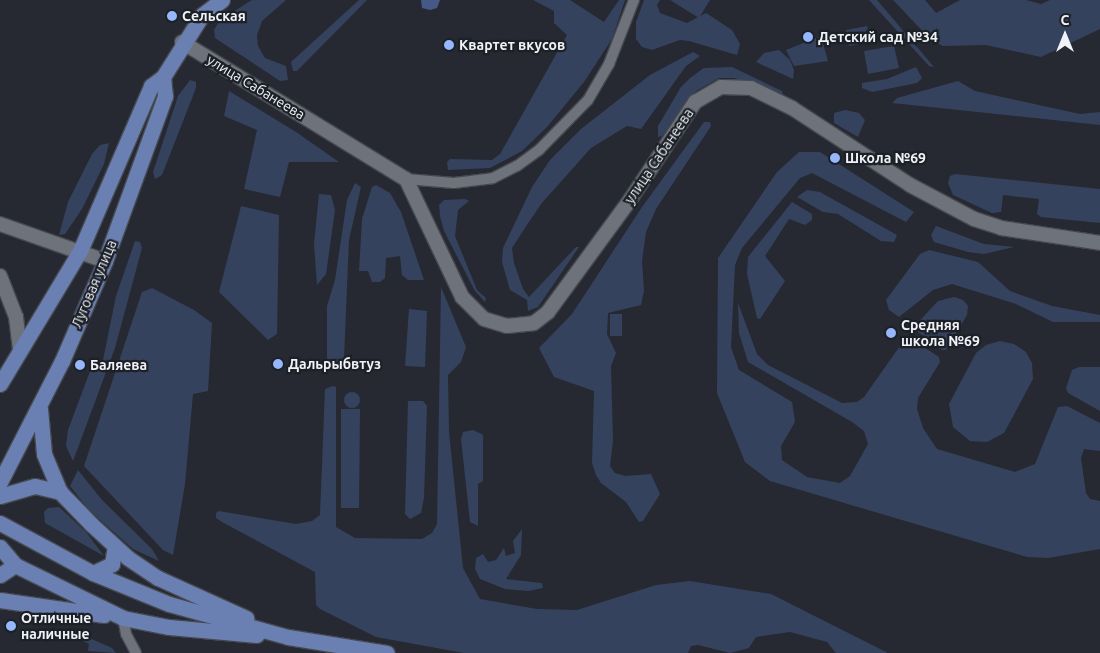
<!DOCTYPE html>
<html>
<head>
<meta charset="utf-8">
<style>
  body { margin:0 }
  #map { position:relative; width:1100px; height:653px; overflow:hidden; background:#262931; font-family:Ubuntu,sans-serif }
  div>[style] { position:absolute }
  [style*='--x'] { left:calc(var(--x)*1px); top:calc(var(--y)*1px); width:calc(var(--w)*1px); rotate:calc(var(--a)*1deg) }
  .green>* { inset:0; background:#35425e }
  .round { border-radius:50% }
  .forest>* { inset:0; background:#465986 }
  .roads { filter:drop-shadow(1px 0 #45484e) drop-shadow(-1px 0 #45484e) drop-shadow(0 1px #45484e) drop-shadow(0 -1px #45484e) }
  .street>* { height:10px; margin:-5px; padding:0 5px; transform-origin:5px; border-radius:5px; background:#6e727b }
  .secondary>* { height:14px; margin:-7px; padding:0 7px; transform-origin:7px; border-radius:7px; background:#6e727b }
  .primary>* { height:15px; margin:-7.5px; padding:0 7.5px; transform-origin:7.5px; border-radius:7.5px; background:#6a7fb2 }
  .dots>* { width:14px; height:14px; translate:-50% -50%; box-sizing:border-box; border:2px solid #1c2027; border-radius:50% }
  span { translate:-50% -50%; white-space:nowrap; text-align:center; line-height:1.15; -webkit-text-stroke:4.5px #1c2027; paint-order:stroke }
  .poi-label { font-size:14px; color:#f0f2f7; font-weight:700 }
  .left { translate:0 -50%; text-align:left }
  .street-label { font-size:14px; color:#f0f2f7 }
  .north { position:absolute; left:1040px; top:10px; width:50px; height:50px; -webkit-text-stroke:4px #1c2027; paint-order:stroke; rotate:0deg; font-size:14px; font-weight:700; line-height:20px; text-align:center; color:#f0f2f7 }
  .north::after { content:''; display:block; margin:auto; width:18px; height:22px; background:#f0f2f7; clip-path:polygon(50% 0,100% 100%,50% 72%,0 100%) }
</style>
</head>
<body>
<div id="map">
  <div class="green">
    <i style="clip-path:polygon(252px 0,286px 0,262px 21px,257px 35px,258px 46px,265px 58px,286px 66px,288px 80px,280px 81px,215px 38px,214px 30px,220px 20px)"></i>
    <i style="clip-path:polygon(359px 0,367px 0,297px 71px,293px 71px,291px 62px)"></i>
    <i style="clip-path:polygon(533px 0,570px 0,604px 22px,619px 0,625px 0,612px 39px,584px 82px,547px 127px,522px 151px,490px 168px,448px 170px,447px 162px,450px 159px,492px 160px,500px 154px,567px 35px,554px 23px,554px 11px)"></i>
    <i style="clip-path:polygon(644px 0,660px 0,657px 5px,660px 13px,687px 23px,706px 13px,732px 30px,740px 44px,737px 55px,689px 41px,680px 40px,652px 50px,642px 47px,636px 39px,636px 22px)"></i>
    <i style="clip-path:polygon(670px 0,710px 0,699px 18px)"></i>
    <i style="clip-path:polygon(869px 0,877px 0,934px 67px,929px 66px)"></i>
    <i style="clip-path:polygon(893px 0,925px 0,936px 13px,960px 0,1026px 0,1041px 4px,1050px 0,1100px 0,1100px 29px,1041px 57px,986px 45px,943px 46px,931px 40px)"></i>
    <i style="clip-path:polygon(867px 26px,870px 42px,849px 46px,846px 30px)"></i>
    <i style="clip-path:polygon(821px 36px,828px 61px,794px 66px,786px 50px)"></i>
    <i style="clip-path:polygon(894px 46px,899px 68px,868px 74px,864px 51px)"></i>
    <i style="clip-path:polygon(779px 50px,790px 60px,794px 70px,793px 79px,756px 62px,764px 53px)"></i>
    <i style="clip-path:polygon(693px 52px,700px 56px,686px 66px,641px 129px,627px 126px,591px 148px,541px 204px,519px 237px,512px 248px,514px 263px,523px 289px,529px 297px,576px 247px,579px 247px,538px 307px,528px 311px,527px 300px,510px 290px,502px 262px,503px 248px,532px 187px,550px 160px,581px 129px,650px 75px)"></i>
    <i style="clip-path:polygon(732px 67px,782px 91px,784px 97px,734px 78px,719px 78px,696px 91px,662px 136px,658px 137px,658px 126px,681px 87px,690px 78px,704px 68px)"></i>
    <i style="clip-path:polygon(916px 67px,922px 78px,917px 83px,872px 92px,862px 88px,862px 83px,887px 79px)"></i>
    <i style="clip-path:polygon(190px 80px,196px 82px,196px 88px,162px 175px,155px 179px,153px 172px,178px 96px)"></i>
    <i style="clip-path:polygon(958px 81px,975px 91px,1080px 114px,1100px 112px,1100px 125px,892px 103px,897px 98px)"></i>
    <i style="clip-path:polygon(229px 91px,296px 132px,339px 162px,289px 162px,280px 197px,244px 189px,257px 130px,224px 116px)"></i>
    <i style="clip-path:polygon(845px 110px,859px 113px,865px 120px,858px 137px,834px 123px,834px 113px)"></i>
    <i style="clip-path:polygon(704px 122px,710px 122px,711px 126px,656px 209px,646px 232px,642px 261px,644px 291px,641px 305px,608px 313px,607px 334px,616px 353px,611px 366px,613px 441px,610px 466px,615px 473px,625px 476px,651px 474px,660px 494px,643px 521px,639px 522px,626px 502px,601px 483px,596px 475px,592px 463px,594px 391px,554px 377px,539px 348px,572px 314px,642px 207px)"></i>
    <i style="clip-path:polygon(109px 143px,104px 164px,82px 209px,65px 234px,59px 235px,68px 202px,92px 154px,100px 145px)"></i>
    <i style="clip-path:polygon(799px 152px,820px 152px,914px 212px,906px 222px,812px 173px,800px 178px,742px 248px,735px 265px,731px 347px,739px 370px,792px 402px,795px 422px,781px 446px,782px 460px,807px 477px,840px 483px,850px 476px,868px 444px,864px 431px,852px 422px,748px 362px,739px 333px,738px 303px,757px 354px,768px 365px,842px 403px,857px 402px,864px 397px,907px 336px,939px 357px,940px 362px,918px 398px,917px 409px,923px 428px,937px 449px,1015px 472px,1035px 464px,1058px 407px,1067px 406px,1100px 423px,1100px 451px,1084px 449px,1081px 458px,1086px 493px,1090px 499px,1100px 501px,1100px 549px,1048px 558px,1027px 557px,770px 481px,745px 462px,717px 393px,718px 258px,777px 172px)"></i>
    <i style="clip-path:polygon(955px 174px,1100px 189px,1100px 223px,1041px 217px,1037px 214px,1039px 199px,1003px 195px,1001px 212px,992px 213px,953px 195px,948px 183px,950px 176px)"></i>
    <i style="clip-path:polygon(355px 183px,361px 187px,349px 240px,344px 359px,341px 362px,327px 362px,327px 306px,335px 280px,347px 200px)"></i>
    <i style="clip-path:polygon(376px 185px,390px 193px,401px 212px,424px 280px,408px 280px,402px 275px,400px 256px,386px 258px,385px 278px,380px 282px,372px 282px,368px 271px,359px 271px,362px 219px,372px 187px)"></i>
    <i style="clip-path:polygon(807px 190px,820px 192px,897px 235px,894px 242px,881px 241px,838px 214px,823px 212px,797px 197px)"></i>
    <i style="clip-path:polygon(319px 194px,331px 195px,335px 210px,326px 274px,317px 285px,314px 244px)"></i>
    <i style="clip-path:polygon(465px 199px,469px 201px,458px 210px,455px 236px,477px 290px,486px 298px,485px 302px,475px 291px,444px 231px,440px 216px,439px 205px,444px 200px)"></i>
    <i style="clip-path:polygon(792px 202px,812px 214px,812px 220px,805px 225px,789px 219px,765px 256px,785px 281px,760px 319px,757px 318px,747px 274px,748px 257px)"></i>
    <i style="clip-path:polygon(241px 206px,279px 215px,277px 334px,268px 340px,219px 292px)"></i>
    <i style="clip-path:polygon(936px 226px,984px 244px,1014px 247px,984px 254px,968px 252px,934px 242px,931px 235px)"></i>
    <i style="clip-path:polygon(135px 241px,140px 242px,142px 248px,115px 348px,73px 461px,66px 446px,68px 430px,92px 366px,102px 365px,116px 296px)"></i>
    <i style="clip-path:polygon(929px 250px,978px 262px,1010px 291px,1052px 306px,1100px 315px,1100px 322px,1053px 322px,1016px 304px,952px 284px,933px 290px,899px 317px,889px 310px,886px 300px,920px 254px)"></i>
    <i style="clip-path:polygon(441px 287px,466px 347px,461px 362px,448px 375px,449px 432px,463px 568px,480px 599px,537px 609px,577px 610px,656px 585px,690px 581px,771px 594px,888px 653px,836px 653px,827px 642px,790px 632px,756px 637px,749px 648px,730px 653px,698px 645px,691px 646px,688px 653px,464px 653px,376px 637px,320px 609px,316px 605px,315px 572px,222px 522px,216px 518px,216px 513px,219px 511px,296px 524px,312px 521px,320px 515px,325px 389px,333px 386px,336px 387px,336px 527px,355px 538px,422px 539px,432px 533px,437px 524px)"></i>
    <i style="clip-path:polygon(152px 288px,194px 310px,212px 323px,208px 391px,193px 394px,185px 484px,173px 555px,163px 550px,84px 466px,142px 292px)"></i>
    <i style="clip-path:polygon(954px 297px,963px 300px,968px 306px,967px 315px,946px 350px,942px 350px,913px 328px,938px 301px)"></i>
    <i style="clip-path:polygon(409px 309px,427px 311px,425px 367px,405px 366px)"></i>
    <i style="clip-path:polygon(610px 314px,622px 314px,622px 336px,610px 336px)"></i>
    <i style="clip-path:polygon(1000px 341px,1014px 344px,1026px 352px,1032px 363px,1033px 379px,1004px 433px,987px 442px,970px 441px,953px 427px,949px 404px,976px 353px,986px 345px)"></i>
    <i style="clip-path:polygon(1079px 367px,1100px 367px,1100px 411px,1068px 393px,1066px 388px,1072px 370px)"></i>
    <i class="round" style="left:344px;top:392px;width:16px;height:16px"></i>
    <i style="clip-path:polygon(408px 401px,423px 401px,427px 406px,424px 498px,421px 513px,410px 519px,405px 514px)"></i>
    <i style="clip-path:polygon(341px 409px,360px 409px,359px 508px,341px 508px)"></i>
    <i style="clip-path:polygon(473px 430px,483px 435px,483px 481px,478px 484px,478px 526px,470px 522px,461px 439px,463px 432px)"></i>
    <i style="clip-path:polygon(78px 470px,102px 500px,152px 549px,159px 561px,133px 549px,89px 510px,70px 486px)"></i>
    <i style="clip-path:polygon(59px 507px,86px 532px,104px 556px,45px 523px,44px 512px,48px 508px)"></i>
    <i style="clip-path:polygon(522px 529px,521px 555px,506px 579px,542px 583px,543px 588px,528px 591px,505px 589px,480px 579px,475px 569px,476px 558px,483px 554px,488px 562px,496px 560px,504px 548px,506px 556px,515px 553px,513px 541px)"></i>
    <i style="clip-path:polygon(71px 630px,112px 648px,116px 653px,88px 651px,89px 644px,66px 633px)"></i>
  </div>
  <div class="forest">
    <i style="clip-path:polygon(421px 0,440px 0,437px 8px,430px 10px,422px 8px)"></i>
  </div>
  <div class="roads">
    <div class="street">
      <i style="--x:406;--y:179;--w:48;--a:4.8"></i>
      <i style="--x:454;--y:183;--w:39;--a:-7"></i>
      <i style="--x:493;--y:178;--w:27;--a:-27"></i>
      <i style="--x:517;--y:166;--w:27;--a:-36"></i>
      <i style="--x:539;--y:150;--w:70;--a:-45.6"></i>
      <i style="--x:588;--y:100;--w:42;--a:-59.7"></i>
      <i style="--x:609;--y:64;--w:69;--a:-68.7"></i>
      <i style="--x:123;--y:618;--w:16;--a:79"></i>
      <i style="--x:126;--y:634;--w:21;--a:62"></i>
    </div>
    <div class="secondary">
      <i style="--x:182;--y:42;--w:263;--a:31.5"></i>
      <i style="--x:406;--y:179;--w:131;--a:64.6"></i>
      <i style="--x:462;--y:297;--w:31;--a:45"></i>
      <i style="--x:484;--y:319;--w:24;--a:17"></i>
      <i style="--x:507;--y:326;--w:27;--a:-6"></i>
      <i style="--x:534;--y:323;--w:18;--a:-38"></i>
      <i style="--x:548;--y:312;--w:139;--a:-53.8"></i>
      <i style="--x:630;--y:200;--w:118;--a:-56.4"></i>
      <i style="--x:695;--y:102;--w:30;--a:-30"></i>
      <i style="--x:721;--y:87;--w:30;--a:2"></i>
      <i style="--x:751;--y:88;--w:46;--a:26"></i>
      <i style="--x:792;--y:108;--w:141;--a:33.1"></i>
      <i style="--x:910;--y:185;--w:72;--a:28"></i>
      <i style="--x:974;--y:219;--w:28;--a:18"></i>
      <i style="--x:1001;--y:228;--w:100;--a:8.6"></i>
      <i style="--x:0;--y:224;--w:111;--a:19.4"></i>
      <i style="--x:0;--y:276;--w:44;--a:68.7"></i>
      <i style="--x:16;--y:317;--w:32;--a:83"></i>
    </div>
    <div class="primary">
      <i style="--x:0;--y:384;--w:155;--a:-59"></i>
      <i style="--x:80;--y:251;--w:180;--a:-66.7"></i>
      <i style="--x:151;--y:86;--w:15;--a:-37"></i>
      <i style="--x:163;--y:77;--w:73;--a:-57.8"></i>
      <i style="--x:202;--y:15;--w:25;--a:-37"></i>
      <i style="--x:40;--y:409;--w:45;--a:84.9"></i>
      <i style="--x:44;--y:454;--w:41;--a:67.2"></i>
      <i style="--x:60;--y:492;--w:45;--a:45.9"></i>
      <i style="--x:91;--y:524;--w:50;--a:42.6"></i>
      <i style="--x:128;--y:558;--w:36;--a:34"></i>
      <i style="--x:158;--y:578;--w:97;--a:24.4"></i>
      <i style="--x:0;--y:482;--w:136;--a:-62.9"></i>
      <i style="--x:62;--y:361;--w:109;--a:-66.7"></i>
      <i style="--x:105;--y:261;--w:176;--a:-70"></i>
      <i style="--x:165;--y:96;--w:19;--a:-96"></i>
      <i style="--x:0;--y:496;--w:36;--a:-16"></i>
      <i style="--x:35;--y:486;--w:26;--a:13"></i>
      <i style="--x:0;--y:523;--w:106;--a:28.3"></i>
      <i style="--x:93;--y:573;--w:82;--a:22.2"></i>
      <i style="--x:169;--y:604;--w:123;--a:15.5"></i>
      <i style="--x:288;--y:637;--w:100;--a:9.2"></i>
      <i style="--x:0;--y:547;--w:23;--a:50"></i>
      <i style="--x:15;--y:565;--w:120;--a:26.1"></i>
      <i style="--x:123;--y:618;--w:47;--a:11.1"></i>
      <i style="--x:169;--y:627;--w:88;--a:5.2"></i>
      <i style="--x:93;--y:573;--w:21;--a:-25"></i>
      <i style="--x:112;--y:564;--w:18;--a:-81"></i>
      <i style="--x:0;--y:575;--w:18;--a:-34"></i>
      <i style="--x:0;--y:600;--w:105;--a:8.2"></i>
    </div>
  </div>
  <div class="dots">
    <i style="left:172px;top:16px;background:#96b6fd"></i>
    <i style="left:808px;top:37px;background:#96b6fd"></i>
    <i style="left:449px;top:45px;background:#96b6fd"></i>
    <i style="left:835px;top:158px;background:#96b6fd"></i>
    <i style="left:891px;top:333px;background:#96b6fd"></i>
    <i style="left:278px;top:364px;background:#96b6fd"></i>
    <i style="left:80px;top:365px;background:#96b6fd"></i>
    <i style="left:11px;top:626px;background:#96b6fd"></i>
  </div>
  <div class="poi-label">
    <span class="left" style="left:182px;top:16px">Сельская</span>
    <span class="left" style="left:818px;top:37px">Детский сад №34</span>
    <span class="left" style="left:459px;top:45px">Квартет вкусов</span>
    <span class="left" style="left:845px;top:158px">Школа №69</span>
    <span class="left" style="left:901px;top:333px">Средняя<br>школа №69</span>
    <span class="left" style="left:288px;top:364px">Дальрыбвтуз</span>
    <span class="left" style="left:90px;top:365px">Баляева</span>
    <span class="left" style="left:21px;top:626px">Отличные<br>наличные</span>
  </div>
  <div class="street-label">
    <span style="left:256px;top:87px;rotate:31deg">улица Сабанеева</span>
    <span style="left:659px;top:156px;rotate:-56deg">улица Сабанеева</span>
    <span style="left:94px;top:284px;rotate:-67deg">Луговая улица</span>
  </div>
  <div class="north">С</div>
</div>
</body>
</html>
